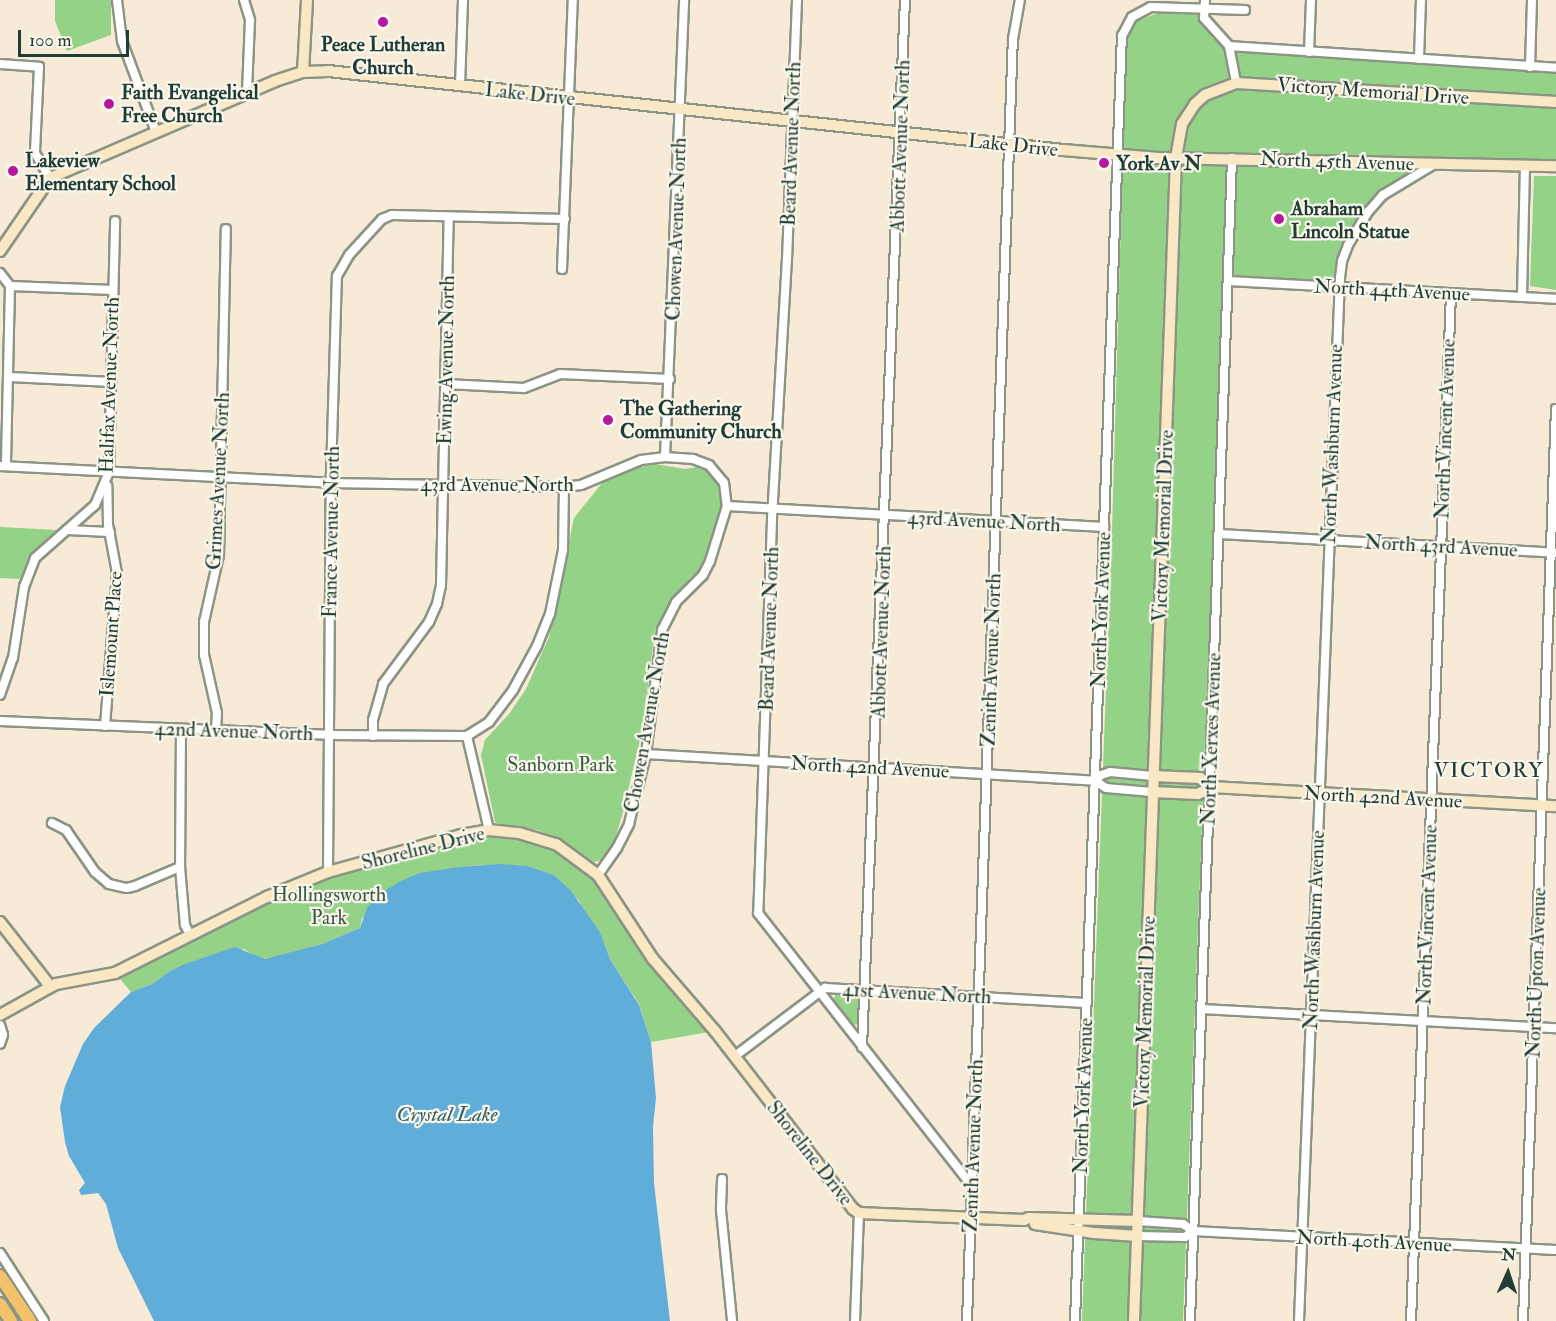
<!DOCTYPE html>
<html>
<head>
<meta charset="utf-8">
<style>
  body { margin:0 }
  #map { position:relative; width:1556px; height:1321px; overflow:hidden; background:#f7ead6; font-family:"IM FELL Double Pica",serif }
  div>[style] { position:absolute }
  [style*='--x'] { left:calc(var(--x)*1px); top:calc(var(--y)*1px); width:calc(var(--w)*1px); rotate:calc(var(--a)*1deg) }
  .green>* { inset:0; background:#94d287 }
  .water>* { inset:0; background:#61adda }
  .roads { filter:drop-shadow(2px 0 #8b9485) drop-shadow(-2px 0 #8b9485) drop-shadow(0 2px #8b9485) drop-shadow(0 -2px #8b9485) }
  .street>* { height:8px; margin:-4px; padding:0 4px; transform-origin:4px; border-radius:4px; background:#fff }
  .secondary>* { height:10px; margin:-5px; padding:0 5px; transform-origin:5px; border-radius:5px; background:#fae7c3 }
  .primary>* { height:12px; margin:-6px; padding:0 6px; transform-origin:6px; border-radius:6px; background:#f2c36a }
  .dots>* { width:16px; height:16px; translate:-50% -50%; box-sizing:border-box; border:3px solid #fbf7ec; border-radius:50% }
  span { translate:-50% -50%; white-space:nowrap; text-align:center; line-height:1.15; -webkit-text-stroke:4.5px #fbf7ec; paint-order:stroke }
  .poi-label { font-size:20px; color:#1f3d34; font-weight:700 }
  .left { translate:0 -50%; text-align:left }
  .street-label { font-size:20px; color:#1f3d34 }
  .park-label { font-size:20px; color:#365b45 }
  .neighbourhood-label { font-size:21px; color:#1f3d34; letter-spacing:1.5px }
  .water-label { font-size:21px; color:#335f66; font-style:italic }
  .north { position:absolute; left:1478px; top:1243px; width:60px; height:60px; -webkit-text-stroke:4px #fbf7ec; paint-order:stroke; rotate:3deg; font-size:16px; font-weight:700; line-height:24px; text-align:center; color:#1f3d34 }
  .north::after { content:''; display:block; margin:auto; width:21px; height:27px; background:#1f3d34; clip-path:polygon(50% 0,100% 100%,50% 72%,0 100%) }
  .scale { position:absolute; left:18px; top:30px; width:111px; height:27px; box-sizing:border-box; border:3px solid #1f3d34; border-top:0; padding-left:8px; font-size:18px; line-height:21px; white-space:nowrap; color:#1f3d34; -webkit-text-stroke:4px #fbf7ec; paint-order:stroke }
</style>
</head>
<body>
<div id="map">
  <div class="green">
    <i style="clip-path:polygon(55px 0,111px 0,111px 35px,67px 51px,55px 21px)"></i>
    <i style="clip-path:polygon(1161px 12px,1199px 15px,1213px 39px,1247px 52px,1556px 73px,1556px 161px,1427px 164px,1379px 193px,1360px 213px,1342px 246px,1334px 281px,1223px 275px,1183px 1321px,1082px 1321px,1112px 530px,1126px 45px,1127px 33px,1136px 21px)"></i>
    <i style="clip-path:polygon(1534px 176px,1556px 176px,1556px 290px,1530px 286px)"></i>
    <i style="clip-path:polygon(655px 464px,685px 469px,703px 466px,718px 474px,724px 499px,723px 509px,711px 551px,701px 572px,691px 577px,674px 596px,655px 630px,642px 731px,623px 812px,613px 846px,602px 860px,594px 862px,560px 839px,537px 830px,500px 825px,495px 822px,481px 755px,485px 740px,509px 714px,526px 689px,549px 637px,574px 518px,602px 483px,628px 470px)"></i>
    <i style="clip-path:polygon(0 527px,57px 530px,36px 549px,21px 579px,0 578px)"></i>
    <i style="clip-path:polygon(489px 830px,539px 838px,598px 875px,626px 918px,715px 1031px,651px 1042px,639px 1004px,610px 959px,600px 932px,583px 911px,579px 901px,554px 875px,528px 866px,481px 865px,442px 870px,362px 918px,360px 928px,322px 944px,274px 958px,259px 959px,244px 949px,206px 958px,170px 971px,152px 984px,131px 992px,115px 973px,328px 872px)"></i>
    <i style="clip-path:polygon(836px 994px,859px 996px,858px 1024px,853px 1025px,833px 1000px)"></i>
  </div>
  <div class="water">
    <i style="clip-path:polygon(500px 864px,528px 866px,554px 875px,571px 891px,600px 932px,610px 959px,639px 1005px,651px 1042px,656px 1098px,653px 1127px,654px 1183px,670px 1321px,154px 1321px,118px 1248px,106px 1204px,98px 1193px,81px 1195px,79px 1190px,85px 1183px,69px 1156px,65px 1142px,60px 1107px,65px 1086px,83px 1044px,94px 1028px,131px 992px,152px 984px,170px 971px,185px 964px,235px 947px,265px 959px,322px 944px,360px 928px,367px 908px,378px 895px,401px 881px,420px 873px,459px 867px)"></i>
  </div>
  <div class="roads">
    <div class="street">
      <i style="--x:117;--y:0;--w:41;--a:83"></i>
      <i style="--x:122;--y:41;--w:97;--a:69.5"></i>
      <i style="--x:244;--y:0;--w:21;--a:73"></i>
      <i style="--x:250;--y:20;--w:73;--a:92.4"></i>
      <i style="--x:797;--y:0;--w:258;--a:92.2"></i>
      <i style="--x:787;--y:258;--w:262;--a:93.3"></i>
      <i style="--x:772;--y:520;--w:393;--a:92"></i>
      <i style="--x:758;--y:913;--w:345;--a:51.9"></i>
      <i style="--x:1205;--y:0;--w:18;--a:93"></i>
      <i style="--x:1204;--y:18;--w:38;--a:48"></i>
      <i style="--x:1229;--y:46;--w:38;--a:79"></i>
      <i style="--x:1229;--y:46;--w:328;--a:3.8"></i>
      <i style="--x:1309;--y:52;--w:52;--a:-87.8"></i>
      <i style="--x:1419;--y:59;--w:59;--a:-88.1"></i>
      <i style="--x:0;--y:64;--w:39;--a:4"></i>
      <i style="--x:39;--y:67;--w:86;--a:92.7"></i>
      <i style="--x:35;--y:153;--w:29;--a:59"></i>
      <i style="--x:1530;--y:67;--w:67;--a:-88.3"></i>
      <i style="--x:460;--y:86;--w:86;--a:-88"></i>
      <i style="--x:562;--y:269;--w:269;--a:-87.7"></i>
      <i style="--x:0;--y:273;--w:16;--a:52"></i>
      <i style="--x:10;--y:286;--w:180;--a:91.3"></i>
      <i style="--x:1228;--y:281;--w:328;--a:3.1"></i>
      <i style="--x:10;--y:286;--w:103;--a:2.2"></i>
      <i style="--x:1522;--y:297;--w:132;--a:-88.7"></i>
      <i style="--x:10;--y:377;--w:101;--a:2.8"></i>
      <i style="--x:446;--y:384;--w:78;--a:2.9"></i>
      <i style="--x:524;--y:388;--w:39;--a:-21"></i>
      <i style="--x:560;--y:374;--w:110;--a:2.6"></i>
      <i style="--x:665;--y:457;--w:457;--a:-87.6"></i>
      <i style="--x:0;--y:466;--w:331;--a:2.9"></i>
      <i style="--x:331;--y:483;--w:233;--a:1"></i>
      <i style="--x:564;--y:487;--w:17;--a:-7"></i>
      <i style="--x:581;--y:485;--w:65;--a:-22.6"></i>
      <i style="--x:641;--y:460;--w:24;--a:-7"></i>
      <i style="--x:665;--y:457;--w:28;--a:4"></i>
      <i style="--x:693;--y:459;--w:17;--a:21"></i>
      <i style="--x:709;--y:465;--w:23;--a:50"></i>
      <i style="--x:724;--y:483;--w:23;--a:83"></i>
      <i style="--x:727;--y:506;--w:378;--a:3.2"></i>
      <i style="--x:67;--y:530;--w:43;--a:2.7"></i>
      <i style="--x:1219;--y:534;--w:338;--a:3.2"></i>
      <i style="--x:0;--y:695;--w:39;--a:-71"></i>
      <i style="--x:13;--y:658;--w:72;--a:-81.2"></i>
      <i style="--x:24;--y:587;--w:31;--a:-69"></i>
      <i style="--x:35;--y:558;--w:80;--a:-41.5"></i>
      <i style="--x:95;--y:505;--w:36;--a:-67"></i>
      <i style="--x:109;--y:472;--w:251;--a:-88.6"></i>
      <i style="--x:0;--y:721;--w:328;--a:2.4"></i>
      <i style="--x:328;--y:735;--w:139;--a:0.4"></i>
      <i style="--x:105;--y:726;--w:153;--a:-85.5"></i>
      <i style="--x:117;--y:573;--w:49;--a:-100.6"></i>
      <i style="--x:108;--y:525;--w:39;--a:-91"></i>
      <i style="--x:181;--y:729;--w:138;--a:90.4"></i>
      <i style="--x:180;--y:867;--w:58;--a:85.1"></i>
      <i style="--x:185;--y:925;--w:11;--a:63"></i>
      <i style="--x:216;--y:731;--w:18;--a:-87"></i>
      <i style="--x:217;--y:713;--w:59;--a:-102.6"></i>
      <i style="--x:204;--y:655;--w:33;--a:-90"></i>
      <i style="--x:204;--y:622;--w:69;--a:-77.4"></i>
      <i style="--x:219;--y:555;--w:326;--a:-88.8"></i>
      <i style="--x:373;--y:736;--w:16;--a:-90"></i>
      <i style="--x:373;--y:720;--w:37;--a:-74"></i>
      <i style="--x:383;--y:684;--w:77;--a:-53.4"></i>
      <i style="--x:429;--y:622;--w:20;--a:-66"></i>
      <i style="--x:437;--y:604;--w:19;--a:-78"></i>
      <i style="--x:441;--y:585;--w:368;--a:-88.8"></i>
      <i style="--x:646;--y:754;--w:450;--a:3.4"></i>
      <i style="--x:1095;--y:781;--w:13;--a:32"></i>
      <i style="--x:1106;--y:788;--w:46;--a:5"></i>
      <i style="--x:1095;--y:781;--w:8;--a:-45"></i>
      <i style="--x:1101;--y:775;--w:9;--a:-18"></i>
      <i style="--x:1110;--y:772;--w:43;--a:5.3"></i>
      <i style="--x:52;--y:823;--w:16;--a:27"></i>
      <i style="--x:66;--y:830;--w:51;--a:55.4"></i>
      <i style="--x:95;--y:872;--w:18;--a:41"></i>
      <i style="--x:109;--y:884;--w:18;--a:13"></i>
      <i style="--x:127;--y:888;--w:8;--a:-14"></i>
      <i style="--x:135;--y:886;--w:49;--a:-22.9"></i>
      <i style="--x:489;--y:830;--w:97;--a:-103.2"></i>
      <i style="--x:467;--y:736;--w:26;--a:-32"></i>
      <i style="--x:489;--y:722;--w:40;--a:-53"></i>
      <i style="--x:513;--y:690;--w:50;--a:-61.4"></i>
      <i style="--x:537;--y:646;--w:35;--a:-68"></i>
      <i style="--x:550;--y:614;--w:65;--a:-78.5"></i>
      <i style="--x:563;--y:550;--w:63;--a:-89.1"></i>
      <i style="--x:328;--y:872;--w:397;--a:-89.6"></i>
      <i style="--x:331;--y:475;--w:199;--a:-88.3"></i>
      <i style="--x:337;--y:276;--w:24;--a:-60"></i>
      <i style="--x:349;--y:255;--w:49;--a:-47.5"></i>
      <i style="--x:382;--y:219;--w:11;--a:-22"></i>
      <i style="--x:392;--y:215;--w:173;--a:1.3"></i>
      <i style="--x:598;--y:875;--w:33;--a:-55"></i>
      <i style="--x:617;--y:848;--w:27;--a:-63"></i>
      <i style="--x:629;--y:824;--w:72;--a:-76.3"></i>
      <i style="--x:646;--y:754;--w:125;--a:-82.6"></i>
      <i style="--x:662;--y:630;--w:31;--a:-63"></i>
      <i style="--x:676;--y:602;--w:38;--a:-45"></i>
      <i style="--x:703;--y:575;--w:16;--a:-63"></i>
      <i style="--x:710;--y:561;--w:58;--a:-72.8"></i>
      <i style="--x:1201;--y:1009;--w:356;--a:3.1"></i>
      <i style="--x:0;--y:1025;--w:10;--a:73"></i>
      <i style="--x:3;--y:1035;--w:9;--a:108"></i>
      <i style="--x:862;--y:1047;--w:1048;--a:-87.65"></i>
      <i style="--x:735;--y:1056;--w:113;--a:-37.1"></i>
      <i style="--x:825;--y:988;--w:261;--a:3.3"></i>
      <i style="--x:722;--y:1179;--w:31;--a:92"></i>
      <i style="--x:721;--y:1210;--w:112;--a:84.3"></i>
      <i style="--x:1138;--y:1221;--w:45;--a:3.8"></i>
      <i style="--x:1183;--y:1224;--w:12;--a:35"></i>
      <i style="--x:1193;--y:1231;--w:363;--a:3"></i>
      <i style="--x:1138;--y:1236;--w:47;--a:1.2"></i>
      <i style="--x:1185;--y:1237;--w:10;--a:-37"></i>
      <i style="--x:0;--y:1253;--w:81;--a:57.1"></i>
      <i style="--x:855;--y:1321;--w:108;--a:-87.9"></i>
      <i style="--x:967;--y:1321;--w:1283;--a:-87.95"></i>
      <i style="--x:1013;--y:39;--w:40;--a:-80"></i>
      <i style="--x:1075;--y:1321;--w:1286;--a:-87.91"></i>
      <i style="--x:1122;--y:36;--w:21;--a:-62"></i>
      <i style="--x:1132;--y:17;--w:21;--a:-28"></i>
      <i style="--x:1151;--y:7;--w:94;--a:1.8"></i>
      <i style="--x:1190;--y:1321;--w:1164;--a:-87.93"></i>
      <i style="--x:1299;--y:1321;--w:1044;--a:-87.75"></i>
      <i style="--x:1340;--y:278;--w:17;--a:-83"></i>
      <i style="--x:1342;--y:261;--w:17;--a:-69"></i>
      <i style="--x:1348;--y:245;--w:39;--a:-59"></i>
      <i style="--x:1368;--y:212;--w:23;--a:-49"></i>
      <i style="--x:1383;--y:195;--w:58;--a:-31"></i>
      <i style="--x:1411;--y:1321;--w:1029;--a:-87.77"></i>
      <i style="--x:1523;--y:1321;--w:913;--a:-87.93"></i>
    </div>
    <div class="secondary">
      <i style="--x:303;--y:72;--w:72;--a:-86.8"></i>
      <i style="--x:0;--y:251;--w:88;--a:-55.6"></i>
      <i style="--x:50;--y:178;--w:245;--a:-23.3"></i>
      <i style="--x:275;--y:81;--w:29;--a:-18"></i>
      <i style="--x:303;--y:72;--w:25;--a:-2"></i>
      <i style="--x:328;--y:71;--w:739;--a:6.13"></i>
      <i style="--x:1063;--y:150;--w:96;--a:4.8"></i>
      <i style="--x:1159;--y:158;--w:397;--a:1.2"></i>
      <i style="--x:1153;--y:776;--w:47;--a:2.4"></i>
      <i style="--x:1200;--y:778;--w:14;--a:39"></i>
      <i style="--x:1152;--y:792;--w:46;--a:2.5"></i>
      <i style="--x:1198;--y:794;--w:15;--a:-28"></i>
      <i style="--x:1211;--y:787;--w:346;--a:3.2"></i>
      <i style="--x:0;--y:922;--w:81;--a:52"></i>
      <i style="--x:0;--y:1015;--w:64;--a:-29"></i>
      <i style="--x:56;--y:984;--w:60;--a:-10.6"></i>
      <i style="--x:115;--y:973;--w:170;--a:-26.6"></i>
      <i style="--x:267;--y:897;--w:66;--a:-22.3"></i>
      <i style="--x:328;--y:872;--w:138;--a:-15.5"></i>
      <i style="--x:461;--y:835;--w:28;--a:-10"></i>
      <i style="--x:489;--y:830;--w:30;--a:6"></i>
      <i style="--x:519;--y:833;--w:39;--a:17"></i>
      <i style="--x:556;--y:844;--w:52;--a:36.4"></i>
      <i style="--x:598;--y:875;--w:100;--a:56.8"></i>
      <i style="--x:653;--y:959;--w:95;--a:49.3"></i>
      <i style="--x:715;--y:1031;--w:225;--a:52.2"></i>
      <i style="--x:853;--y:1209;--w:7;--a:34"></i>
      <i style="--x:859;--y:1213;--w:165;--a:2.4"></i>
      <i style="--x:1024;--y:1220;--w:5;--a:-22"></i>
      <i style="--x:1029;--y:1218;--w:109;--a:1.6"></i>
      <i style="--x:1035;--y:1224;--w:60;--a:8.7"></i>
      <i style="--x:1094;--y:1233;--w:44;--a:3.9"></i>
      <i style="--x:1134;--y:1321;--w:1164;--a:-87.93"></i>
      <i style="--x:1176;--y:158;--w:35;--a:-80"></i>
      <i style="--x:1182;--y:124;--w:24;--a:-57"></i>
      <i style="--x:1195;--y:104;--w:13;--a:-42"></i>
      <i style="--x:1205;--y:95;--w:33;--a:-21"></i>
      <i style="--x:1236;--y:83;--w:321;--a:3.4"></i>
    </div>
    <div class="primary">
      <i style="--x:0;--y:1276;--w:54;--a:56.3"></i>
      <i style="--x:0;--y:1304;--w:20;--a:57"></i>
    </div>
  </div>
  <div class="dots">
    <i style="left:383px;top:22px;background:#b5179e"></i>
    <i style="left:109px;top:104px;background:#b5179e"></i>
    <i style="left:1104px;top:163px;background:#b5179e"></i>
    <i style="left:13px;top:171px;background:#b5179e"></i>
    <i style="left:1279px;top:219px;background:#b5179e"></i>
    <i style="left:608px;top:420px;background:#b5179e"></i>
  </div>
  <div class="poi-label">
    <span style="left:383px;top:56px">Peace Lutheran<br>Church</span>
    <span class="left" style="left:121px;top:104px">Faith Evangelical<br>Free Church</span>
    <span class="left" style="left:25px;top:172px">Lakeview<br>Elementary School</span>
    <span class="left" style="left:1116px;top:163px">York Av N</span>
    <span class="left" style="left:1291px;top:220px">Abraham<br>Lincoln Statue</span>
    <span class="left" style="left:620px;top:420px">The Gathering<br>Community Church</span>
  </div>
  <div class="street-label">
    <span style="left:1373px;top:91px;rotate:4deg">Victory Memorial Drive</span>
    <span style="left:530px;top:94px;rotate:6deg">Lake Drive</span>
    <span style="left:791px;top:144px;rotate:-88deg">Beard Avenue North</span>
    <span style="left:1013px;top:145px;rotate:6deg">Lake Drive</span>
    <span style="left:900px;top:146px;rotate:-88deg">Abbott Avenue North</span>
    <span style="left:1337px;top:161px;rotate:2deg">North 45th Avenue</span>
    <span style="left:676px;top:229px;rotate:-88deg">Chowen Avenue North</span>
    <span style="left:1392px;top:290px;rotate:3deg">North 44th Avenue</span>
    <span style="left:446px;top:360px;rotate:-89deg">Ewing Avenue North</span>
    <span style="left:109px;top:385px;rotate:-88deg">Halifax Avenue North</span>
    <span style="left:1445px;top:429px;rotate:-88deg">North Vincent Avenue</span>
    <span style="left:1332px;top:444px;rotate:-88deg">North Washburn Avenue</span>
    <span style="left:218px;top:481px;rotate:-87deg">Grimes Avenue North</span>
    <span style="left:497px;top:484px">43rd Avenue North</span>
    <span style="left:984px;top:521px;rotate:3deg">43rd Avenue North</span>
    <span style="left:1163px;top:526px;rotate:-88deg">Victory Memorial Drive</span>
    <span style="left:331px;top:532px;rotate:-89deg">France Avenue North</span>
    <span style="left:1441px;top:546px;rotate:3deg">North 43rd Avenue</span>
    <span style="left:1101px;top:610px;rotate:-88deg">North York Avenue</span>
    <span style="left:769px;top:629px;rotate:-88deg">Beard Avenue North</span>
    <span style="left:881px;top:632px;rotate:-88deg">Abbott Avenue North</span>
    <span style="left:111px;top:634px;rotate:-86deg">Islemount Place</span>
    <span style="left:991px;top:660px;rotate:-88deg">Zenith Avenue North</span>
    <span style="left:647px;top:722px;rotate:-80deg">Chowen Avenue North</span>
    <span style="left:234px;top:731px;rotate:2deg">42nd Avenue North</span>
    <span style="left:1211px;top:739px;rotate:-88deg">North Xerxes Avenue</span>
    <span style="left:870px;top:767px;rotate:3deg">North 42nd Avenue</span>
    <span style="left:1383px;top:797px;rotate:3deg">North 42nd Avenue</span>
    <span style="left:423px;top:848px;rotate:-14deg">Shoreline Drive</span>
    <span style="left:1427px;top:915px;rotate:-88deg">North Vincent Avenue</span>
    <span style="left:1314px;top:930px;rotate:-88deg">North Washburn Avenue</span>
    <span style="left:1536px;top:973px;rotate:-88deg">North Upton Avenue</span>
    <span style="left:917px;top:993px;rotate:3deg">41st Avenue North</span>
    <span style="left:1145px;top:1012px;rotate:-88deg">Victory Memorial Drive</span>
    <span style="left:1083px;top:1096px;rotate:-88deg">North York Avenue</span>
    <span style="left:973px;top:1146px;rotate:-88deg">Zenith Avenue North</span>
    <span style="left:810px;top:1153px;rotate:52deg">Shoreline Drive</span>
    <span style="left:1374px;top:1241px;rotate:3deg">North 40th Avenue</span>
  </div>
  <div class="park-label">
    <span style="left:561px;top:764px">Sanborn Park</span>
    <span style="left:329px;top:906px">Hollingsworth<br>Park</span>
  </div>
  <div class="neighbourhood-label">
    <span style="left:1489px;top:771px">VICTORY</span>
  </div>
  <div class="water-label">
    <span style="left:447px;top:1115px">Crystal Lake</span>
  </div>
  <div class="north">N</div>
  <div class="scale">100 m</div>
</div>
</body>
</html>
